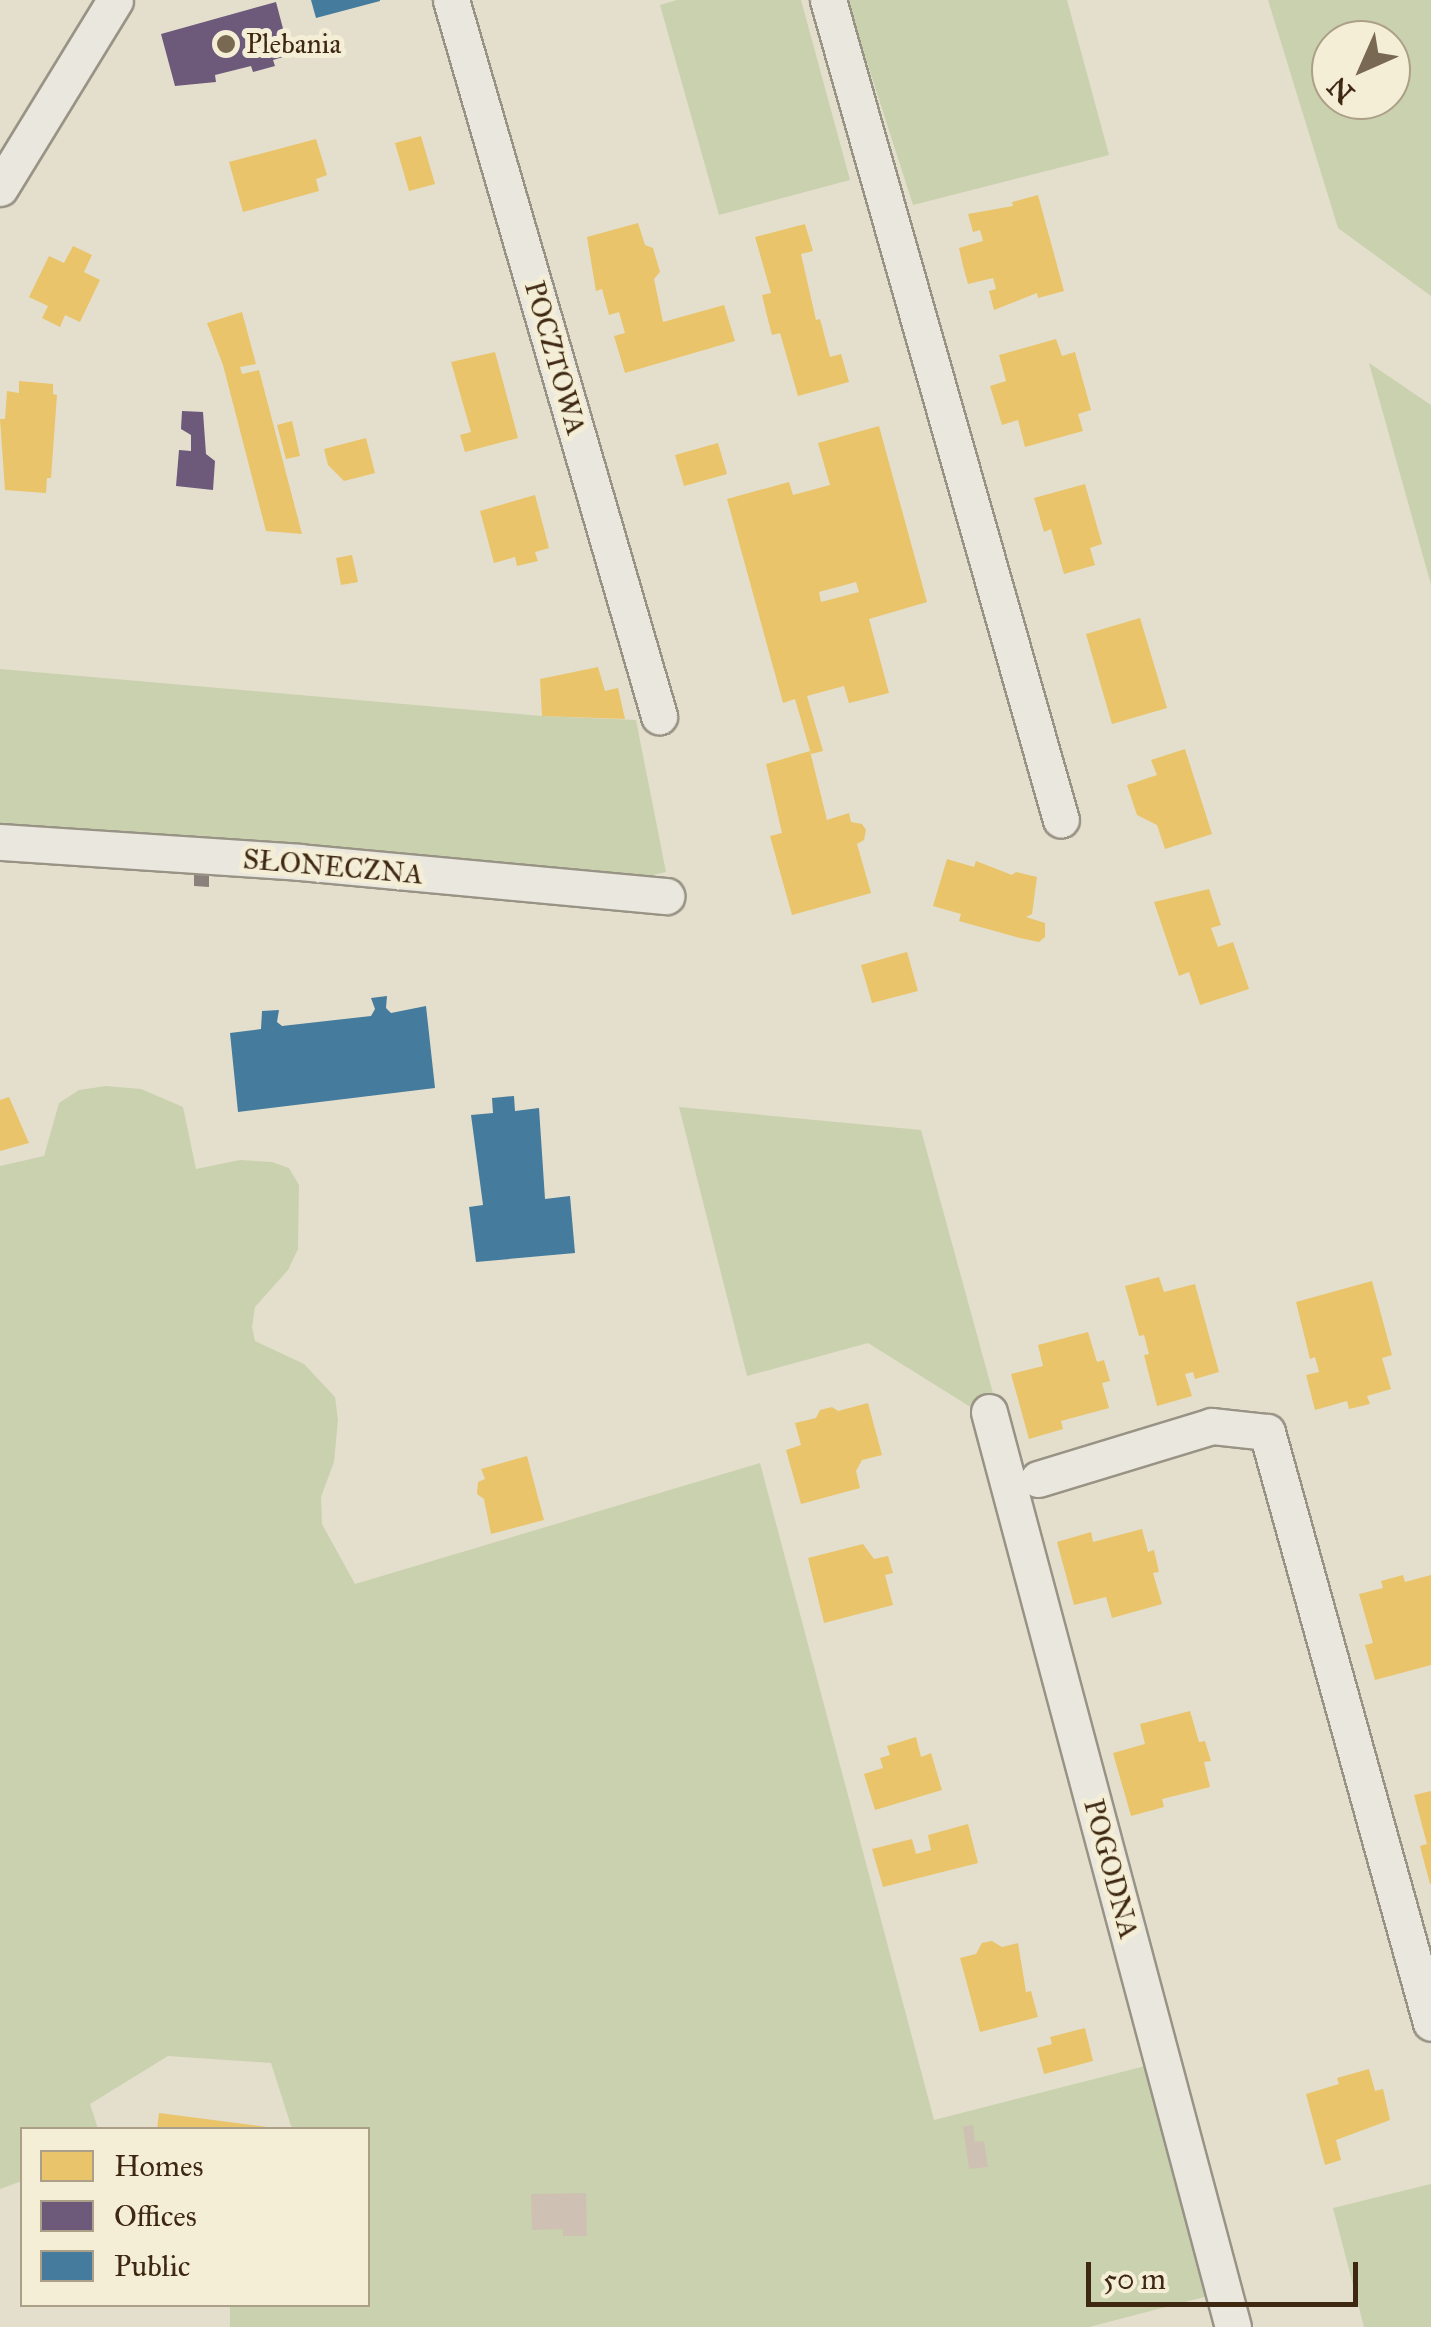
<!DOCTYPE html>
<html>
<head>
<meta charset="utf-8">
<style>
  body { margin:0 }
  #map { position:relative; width:1431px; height:2327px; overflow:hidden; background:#e4dfcc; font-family:"IM FELL Great Primer",serif }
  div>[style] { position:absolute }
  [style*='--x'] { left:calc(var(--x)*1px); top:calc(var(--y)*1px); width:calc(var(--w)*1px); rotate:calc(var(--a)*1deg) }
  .green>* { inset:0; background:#cad1ae }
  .homes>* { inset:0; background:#e9c46a }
  .offices>* { inset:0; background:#6d597a }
  .public>* { inset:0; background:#457b9d }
  .industry>* { inset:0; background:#8a817c }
  .building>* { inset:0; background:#cec1b3 }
  .roads { filter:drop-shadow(2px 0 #999386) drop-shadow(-2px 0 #999386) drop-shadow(0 2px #999386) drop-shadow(0 -2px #999386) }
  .minor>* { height:35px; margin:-17.5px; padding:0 17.5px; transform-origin:17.5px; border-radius:17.5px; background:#eae8de }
  .dots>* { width:28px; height:28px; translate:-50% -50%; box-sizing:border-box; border:5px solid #f5eed7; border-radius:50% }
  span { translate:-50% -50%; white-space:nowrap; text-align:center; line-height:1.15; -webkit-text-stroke:10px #f5eed7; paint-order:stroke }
  .poi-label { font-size:28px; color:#3f2811 }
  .left { translate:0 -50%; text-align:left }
  .street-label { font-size:28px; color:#3f2811 }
  .legend { position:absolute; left:20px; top:2127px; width:350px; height:180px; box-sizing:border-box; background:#f5eed7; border:2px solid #ac9f88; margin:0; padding:12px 18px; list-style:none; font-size:30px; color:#3f2811 }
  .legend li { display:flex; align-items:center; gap:20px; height:50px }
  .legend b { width:50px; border:2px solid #ac9f88 }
  .north { position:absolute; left:1311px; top:20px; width:100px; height:100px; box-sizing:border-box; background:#f5eed7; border:2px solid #ac9f88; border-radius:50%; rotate:225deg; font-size:28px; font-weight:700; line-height:40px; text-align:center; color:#3f2811 }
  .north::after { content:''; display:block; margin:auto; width:35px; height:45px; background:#796852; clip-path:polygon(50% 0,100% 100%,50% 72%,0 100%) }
  .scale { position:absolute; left:1086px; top:2262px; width:272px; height:45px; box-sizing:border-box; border:5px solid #3f2811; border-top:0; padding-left:12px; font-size:30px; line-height:35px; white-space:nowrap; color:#3f2811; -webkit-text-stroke:8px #f5eed7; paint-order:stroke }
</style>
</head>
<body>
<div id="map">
  <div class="green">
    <i style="clip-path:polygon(677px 0,801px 0,850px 180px,719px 215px,660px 5px)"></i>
    <i style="clip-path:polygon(847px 0,1067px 0,1109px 155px,913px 205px)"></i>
    <i style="clip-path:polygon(evenodd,1268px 0,1431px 0,1431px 296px,1338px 228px,1268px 0,1331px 40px,1391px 40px,1391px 100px,1331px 100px,1331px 40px)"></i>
    <i style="clip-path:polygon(1369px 363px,1431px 405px,1431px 585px,1428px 574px)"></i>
    <i style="clip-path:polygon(0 669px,542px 716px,636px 720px,666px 872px,619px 883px,0 824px)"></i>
    <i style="clip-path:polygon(106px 1086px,141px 1089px,183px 1107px,196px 1169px,240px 1160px,272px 1162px,289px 1168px,299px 1185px,298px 1249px,288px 1270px,255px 1307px,252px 1327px,255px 1341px,304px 1364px,335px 1397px,338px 1420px,334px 1462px,321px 1497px,322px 1524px,355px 1584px,760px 1463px,934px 2120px,1153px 2064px,1212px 2295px,1089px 2327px,230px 2327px,230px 2305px,368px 2304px,368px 2130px,292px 2129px,271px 2063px,168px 2056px,90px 2104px,98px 2129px,22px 2130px,22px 2181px,0 2189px,0 1166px,44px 1156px,59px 1103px,79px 1090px)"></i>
    <i style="clip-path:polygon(679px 1107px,921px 1130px,994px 1397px,977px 1411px,868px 1343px,747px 1376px)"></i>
    <i style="clip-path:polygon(1431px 2184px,1431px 2327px,1364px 2327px,1333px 2208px)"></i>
  </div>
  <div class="homes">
    <i style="clip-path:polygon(421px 136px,435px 184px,409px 191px,395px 143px)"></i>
    <i style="clip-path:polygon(316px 139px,327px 175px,316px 179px,319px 191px,243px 212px,229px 162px)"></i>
    <i style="clip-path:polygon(1038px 195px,1064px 291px,1038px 298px,1037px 293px,994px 310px,989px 291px,996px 289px,993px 278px,968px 284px,963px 266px,959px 248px,983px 241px,980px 230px,973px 232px,968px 214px,1013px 206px,1012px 202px)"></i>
    <i style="clip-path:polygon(638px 223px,645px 245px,653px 248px,660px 272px,654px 279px,663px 322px,724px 305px,735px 341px,625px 373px,614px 336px,625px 333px,619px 312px,609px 315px,602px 289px,596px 291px,587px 237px)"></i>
    <i style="clip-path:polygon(805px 224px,813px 251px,801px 254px,816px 320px,820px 319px,830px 357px,841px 354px,849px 382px,798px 396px,780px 333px,772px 335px,767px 316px,762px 295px,771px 293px,755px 237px)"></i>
    <i style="clip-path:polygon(73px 246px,92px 255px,84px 272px,100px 280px,80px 322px,65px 315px,60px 327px,42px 318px,48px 306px,29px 297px,49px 256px,64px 263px)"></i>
    <i style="clip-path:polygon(242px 312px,256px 364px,240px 367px,242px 374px,259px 370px,302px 534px,266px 531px,223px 365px,207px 323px)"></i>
    <i style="clip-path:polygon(1056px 339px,1062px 356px,1075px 352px,1091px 410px,1078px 414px,1083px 431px,1025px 447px,1018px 420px,1002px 425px,990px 386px,1006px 381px,999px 355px)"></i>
    <i style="clip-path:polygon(495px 352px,518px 438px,465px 452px,460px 435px,471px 432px,451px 362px)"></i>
    <i style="clip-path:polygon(19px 381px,53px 384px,53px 394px,57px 395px,51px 478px,47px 478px,46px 493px,5px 490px,0 419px,5px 419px,7px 391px,19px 393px)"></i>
    <i style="clip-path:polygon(292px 421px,300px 456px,286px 459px,277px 425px)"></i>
    <i style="clip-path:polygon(evenodd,879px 426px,927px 602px,869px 619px,889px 693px,849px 703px,844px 686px,807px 696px,823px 751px,811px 754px,795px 699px,783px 703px,727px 499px,789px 482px,793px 495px,830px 485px,818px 443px,879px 426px,856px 582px,859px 592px,821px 602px,819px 592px,856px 582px)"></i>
    <i style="clip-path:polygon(366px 438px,375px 473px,344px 481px,328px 465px,324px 449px)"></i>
    <i style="clip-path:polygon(718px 443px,727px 474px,684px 486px,675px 455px)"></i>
    <i style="clip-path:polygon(1085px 484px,1102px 544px,1090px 548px,1095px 565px,1064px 574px,1051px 529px,1044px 532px,1034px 498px)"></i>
    <i style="clip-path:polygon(535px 495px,549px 548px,535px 552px,538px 561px,517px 566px,515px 557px,494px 563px,480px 511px)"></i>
    <i style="clip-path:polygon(352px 555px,358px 582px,341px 585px,336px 558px)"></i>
    <i style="clip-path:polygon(1140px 618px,1167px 708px,1112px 724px,1086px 634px)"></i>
    <i style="clip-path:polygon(598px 667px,605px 691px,618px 688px,625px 719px,542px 716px,540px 679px)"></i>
    <i style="clip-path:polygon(1185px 749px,1212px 834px,1165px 849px,1157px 825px,1137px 815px,1127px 785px,1157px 775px,1151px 760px)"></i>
    <i style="clip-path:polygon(810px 751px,827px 820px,849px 813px,851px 822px,862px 824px,866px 830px,864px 840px,857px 844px,871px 893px,792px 915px,770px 836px,782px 833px,766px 764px)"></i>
    <i style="clip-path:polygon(947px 859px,974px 867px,976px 861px,1012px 875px,1016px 872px,1037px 877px,1032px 914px,1026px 917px,1045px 923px,1045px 937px,1039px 942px,1020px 938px,959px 921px,961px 914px,933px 906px)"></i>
    <i style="clip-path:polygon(1209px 889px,1221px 925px,1211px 928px,1218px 947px,1233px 942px,1249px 989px,1200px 1005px,1189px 972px,1179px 976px,1154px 902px)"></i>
    <i style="clip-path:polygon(907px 952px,918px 991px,872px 1003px,861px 965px)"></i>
    <i style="clip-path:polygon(9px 1097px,29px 1143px,0 1151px,0 1100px)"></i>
    <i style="clip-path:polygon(1159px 1277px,1164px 1292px,1195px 1284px,1219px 1372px,1195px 1379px,1193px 1372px,1185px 1374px,1192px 1396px,1157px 1406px,1144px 1355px,1149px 1354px,1144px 1335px,1139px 1336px,1125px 1286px)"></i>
    <i style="clip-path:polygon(1372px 1281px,1392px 1355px,1382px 1358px,1391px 1389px,1367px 1396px,1370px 1404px,1349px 1409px,1347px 1401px,1315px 1410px,1306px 1375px,1319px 1372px,1315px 1357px,1310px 1359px,1296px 1302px)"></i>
    <i style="clip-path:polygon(1088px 1332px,1097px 1362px,1104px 1360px,1110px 1381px,1102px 1383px,1109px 1408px,1061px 1421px,1063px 1429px,1029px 1439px,1011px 1374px,1043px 1366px,1038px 1345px)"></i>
    <i style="clip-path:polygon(868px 1403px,882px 1455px,862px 1460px,856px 1471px,860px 1488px,801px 1504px,786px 1450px,801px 1445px,795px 1423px,816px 1418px,820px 1410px,832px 1407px,838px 1411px)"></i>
    <i style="clip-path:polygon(527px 1456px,544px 1520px,491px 1534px,484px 1499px,477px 1494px,478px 1482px,485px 1479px,481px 1469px)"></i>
    <i style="clip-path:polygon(1142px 1529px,1148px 1552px,1154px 1550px,1159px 1572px,1153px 1573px,1162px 1604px,1112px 1618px,1106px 1597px,1074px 1605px,1057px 1542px,1091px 1532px,1093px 1542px)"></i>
    <i style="clip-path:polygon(863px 1544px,874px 1559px,888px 1556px,893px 1573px,885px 1575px,893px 1605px,824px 1623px,808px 1558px)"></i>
    <i style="clip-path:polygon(1403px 1575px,1405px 1582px,1431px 1575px,1431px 1665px,1375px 1680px,1365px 1645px,1373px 1643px,1359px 1594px,1383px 1588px,1381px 1581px)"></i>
    <i style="clip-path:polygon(1190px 1711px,1199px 1742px,1205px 1741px,1211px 1761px,1204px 1762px,1210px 1787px,1162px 1799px,1164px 1807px,1131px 1816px,1113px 1753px,1145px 1744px,1140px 1724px)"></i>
    <i style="clip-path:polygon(916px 1737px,921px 1757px,931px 1753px,942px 1790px,875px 1810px,864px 1774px,883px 1768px,880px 1758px,890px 1755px,887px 1746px)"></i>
    <i style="clip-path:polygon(1431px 1791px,1431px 1884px,1430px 1884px,1420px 1846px,1427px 1844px,1414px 1795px)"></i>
    <i style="clip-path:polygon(968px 1824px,978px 1863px,883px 1887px,872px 1849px,912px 1839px,916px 1854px,931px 1850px,928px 1835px)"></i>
    <i style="clip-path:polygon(992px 1941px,1002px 1947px,1018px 1943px,1026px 1992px,1031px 1991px,1038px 2017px,980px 2032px,960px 1958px,976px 1954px,982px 1943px)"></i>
    <i style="clip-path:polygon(1085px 2028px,1093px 2061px,1044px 2074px,1037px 2048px,1052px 2044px,1050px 2037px)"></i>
    <i style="clip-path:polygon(1369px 2069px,1375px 2091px,1383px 2089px,1390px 2120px,1336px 2140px,1341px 2160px,1325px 2165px,1306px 2094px,1339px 2084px,1337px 2078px)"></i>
    <i style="clip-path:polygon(159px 2113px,267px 2127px,267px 2130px,157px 2130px)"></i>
  </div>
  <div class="offices">
    <i style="clip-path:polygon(276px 2px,290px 55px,273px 60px,275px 66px,253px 72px,251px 66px,215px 75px,216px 82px,175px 86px,161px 34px)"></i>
    <i style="clip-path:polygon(182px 411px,203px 412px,206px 454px,215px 461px,213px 490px,176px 486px,179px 450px,191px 451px,191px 435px,181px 429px)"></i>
  </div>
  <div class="public">
    <i style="clip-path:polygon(311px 0,380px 0,380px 1px,316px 18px)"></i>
    <i style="clip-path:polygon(387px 996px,386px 1008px,391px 1013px,426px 1006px,435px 1088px,238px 1112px,230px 1033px,261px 1029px,262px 1011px,279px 1010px,277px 1022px,282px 1026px,371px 1016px,375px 1009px,371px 998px)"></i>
    <i style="clip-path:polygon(514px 1096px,515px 1111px,539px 1108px,545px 1199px,570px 1196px,575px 1253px,476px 1262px,469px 1207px,483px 1205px,471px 1115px,493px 1113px,492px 1098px)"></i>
  </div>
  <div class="industry">
    <i style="clip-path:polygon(194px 873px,209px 873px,209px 887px,194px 886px)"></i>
  </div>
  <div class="building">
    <i style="clip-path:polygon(973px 2125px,975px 2142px,984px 2141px,988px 2167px,969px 2169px,963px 2127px)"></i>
    <i style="clip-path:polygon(586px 2193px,587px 2236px,563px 2236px,563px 2229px,532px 2230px,531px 2194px)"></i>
  </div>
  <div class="roads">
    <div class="minor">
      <i style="--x:451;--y:0;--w:746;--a:73.8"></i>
      <i style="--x:828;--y:0;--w:852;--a:74.14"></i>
      <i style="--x:0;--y:188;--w:220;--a:-58.5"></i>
      <i style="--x:0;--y:842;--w:300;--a:3.8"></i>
      <i style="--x:299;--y:862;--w:369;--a:5.3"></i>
      <i style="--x:989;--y:1412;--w:947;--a:75.07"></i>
      <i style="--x:1038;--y:1479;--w:182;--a:-16.9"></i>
      <i style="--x:1212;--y:1426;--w:55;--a:6.2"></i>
      <i style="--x:1267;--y:1432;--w:613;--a:74.49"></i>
    </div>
  </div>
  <div class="dots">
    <i style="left:226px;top:44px;background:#796852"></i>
  </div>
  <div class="poi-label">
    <span class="left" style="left:246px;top:44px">Plebania</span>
  </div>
  <div class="street-label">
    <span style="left:555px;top:358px;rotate:74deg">POCZTOWA</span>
    <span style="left:333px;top:867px;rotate:5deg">SŁONECZNA</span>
    <span style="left:1111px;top:1869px;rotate:75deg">POGODNA</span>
  </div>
  <ul class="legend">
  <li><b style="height:28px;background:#e9c46a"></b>Homes</li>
  <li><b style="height:28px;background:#6d597a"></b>Offices</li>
  <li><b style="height:28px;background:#457b9d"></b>Public</li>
  </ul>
  <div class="north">N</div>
  <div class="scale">50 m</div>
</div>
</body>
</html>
